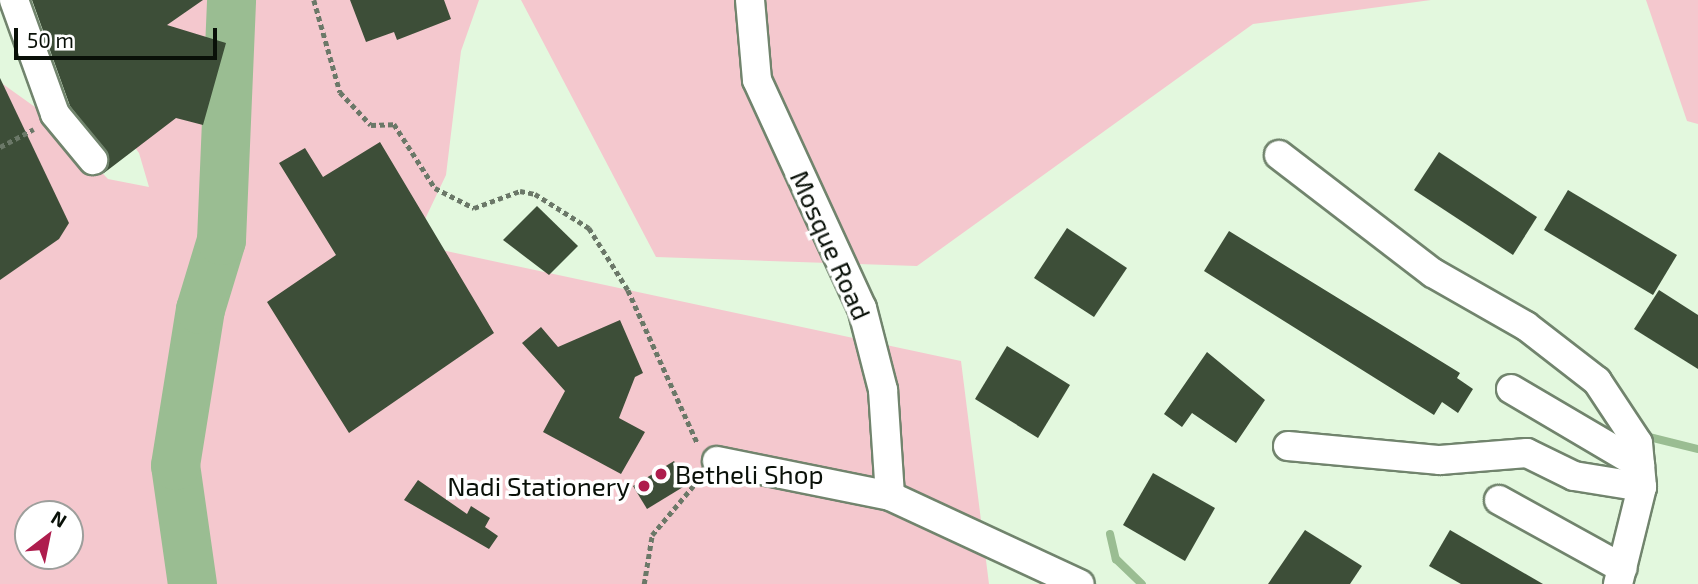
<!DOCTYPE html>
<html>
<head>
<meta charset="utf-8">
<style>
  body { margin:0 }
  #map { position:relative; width:1698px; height:584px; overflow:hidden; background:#e3f8de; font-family:"Exo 2",sans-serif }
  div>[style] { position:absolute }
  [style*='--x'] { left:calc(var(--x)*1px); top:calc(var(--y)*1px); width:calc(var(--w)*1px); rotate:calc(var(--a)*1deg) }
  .green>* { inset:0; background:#f4c8ce }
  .stream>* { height:8px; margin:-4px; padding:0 4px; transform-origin:4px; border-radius:4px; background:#9abd92 }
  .river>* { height:49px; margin:-24.5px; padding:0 24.5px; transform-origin:24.5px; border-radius:24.5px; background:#9abd92 }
  .building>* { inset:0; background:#3d4e38 }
  .path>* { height:4.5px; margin-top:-2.25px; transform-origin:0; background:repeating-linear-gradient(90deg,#6b7868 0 5px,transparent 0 8.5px) }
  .roads { filter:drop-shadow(2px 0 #71846d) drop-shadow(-2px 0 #71846d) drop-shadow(0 2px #71846d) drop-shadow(0 -2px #71846d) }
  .minor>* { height:28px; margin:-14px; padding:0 14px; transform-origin:14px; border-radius:14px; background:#fff }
  .dots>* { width:19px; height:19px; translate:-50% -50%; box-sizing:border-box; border:4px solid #fff; border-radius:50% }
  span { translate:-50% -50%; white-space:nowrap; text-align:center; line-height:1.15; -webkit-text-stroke:7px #fff; paint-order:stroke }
  .street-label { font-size:26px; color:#091008 }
  .poi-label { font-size:26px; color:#091008 }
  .left { translate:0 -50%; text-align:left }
  .right { translate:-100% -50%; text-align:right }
  .north { position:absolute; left:14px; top:500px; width:70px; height:70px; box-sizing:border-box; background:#fff; border:2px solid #9d9f9c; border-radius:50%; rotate:32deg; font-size:19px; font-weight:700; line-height:28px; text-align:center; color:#091008 }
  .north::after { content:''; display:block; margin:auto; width:24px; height:32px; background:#ae1d4d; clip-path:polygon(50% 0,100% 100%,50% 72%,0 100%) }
  .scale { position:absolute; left:14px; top:28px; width:203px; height:32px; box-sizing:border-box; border:4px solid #091008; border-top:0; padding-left:9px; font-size:21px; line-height:24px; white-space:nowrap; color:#091008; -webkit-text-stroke:5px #fff; paint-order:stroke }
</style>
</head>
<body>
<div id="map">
  <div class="green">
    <i style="clip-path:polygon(evenodd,82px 0,479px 0,461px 51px,446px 175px,417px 236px,404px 242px,961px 361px,989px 584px,0 584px,0 82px,49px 117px,108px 179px,149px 187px,139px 153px,110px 114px,82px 0,28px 514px,70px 514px,70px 556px,28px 556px,28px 514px)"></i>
    <i style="clip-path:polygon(521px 0,1431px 0,1253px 24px,917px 266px,656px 257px)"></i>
    <i style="clip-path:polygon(1646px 0,1698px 0,1698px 124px,1687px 121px)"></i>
  </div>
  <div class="stream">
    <i style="--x:1641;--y:435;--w:59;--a:13.8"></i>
    <i style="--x:1110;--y:534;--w:26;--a:77"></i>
    <i style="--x:1116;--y:559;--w:36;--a:44"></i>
  </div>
  <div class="river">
    <i style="--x:192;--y:584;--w:120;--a:-98.1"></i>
    <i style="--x:175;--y:465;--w:158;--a:-80.9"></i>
    <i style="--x:200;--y:309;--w:72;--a:-73.1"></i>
    <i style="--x:221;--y:240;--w:240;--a:-87.6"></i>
  </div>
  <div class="building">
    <i style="clip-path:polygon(32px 0,203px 0,167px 25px,226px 43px,203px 125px,176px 118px,104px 173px,109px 157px,70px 106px)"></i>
    <i style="clip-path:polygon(350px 0,444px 0,451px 19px,397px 40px,394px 32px,366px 42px)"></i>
    <i style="clip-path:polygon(0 78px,69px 223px,59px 239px,0 280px)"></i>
    <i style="clip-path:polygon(380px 142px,494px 333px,349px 433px,267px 302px,336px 255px,279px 163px,305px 148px,323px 177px)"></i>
    <i style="clip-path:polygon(1439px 152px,1537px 217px,1513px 255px,1414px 190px)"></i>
    <i style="clip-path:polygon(1568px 190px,1677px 255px,1653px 295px,1544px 230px)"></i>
    <i style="clip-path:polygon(537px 206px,578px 246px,549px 275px,503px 240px)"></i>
    <i style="clip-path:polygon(1067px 228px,1127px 268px,1094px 317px,1034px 278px)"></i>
    <i style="clip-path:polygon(1229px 231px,1460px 373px,1457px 378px,1473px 389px,1458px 413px,1442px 402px,1434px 415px,1204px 271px)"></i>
    <i style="clip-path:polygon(1659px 290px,1698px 315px,1698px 369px,1634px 329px)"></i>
    <i style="clip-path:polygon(620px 320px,643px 373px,635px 377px,619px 418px,645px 432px,621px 474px,543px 432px,565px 391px,522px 343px,541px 327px,558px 347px)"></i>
    <i style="clip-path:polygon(1007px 346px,1070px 385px,1038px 438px,975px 399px)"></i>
    <i style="clip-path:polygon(1207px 352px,1265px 400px,1236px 443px,1192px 413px,1182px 427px,1164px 414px)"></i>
    <i style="clip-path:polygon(674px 461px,688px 484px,647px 509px,633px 486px)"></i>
    <i style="clip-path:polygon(1153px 473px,1215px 508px,1185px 561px,1123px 525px)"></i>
    <i style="clip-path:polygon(418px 480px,467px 514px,471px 506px,490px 518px,485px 527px,498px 536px,489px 549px,404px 500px)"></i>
    <i style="clip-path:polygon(1305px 530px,1362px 566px,1350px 584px,1268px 584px)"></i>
    <i style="clip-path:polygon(1450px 530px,1543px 584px,1461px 584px,1429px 566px)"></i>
  </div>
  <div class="path">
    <i style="--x:314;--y:0;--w:96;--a:74.2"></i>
    <i style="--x:340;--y:92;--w:45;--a:46.8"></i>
    <i style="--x:371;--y:125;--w:23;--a:-2"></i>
    <i style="--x:394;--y:124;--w:76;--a:57.4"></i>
    <i style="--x:435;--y:188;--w:44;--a:27.1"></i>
    <i style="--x:474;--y:208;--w:49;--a:-20.3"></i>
    <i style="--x:520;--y:191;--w:15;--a:11"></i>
    <i style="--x:535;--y:194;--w:64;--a:32.2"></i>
    <i style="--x:589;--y:228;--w:73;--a:57.8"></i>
    <i style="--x:628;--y:290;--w:169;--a:65.6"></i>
    <i style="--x:0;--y:147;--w:38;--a:-28"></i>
    <i style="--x:644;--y:584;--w:50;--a:-80.7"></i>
    <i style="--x:652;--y:535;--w:73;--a:-50"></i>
  </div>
  <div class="roads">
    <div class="minor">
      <i style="--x:14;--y:0;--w:121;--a:70.2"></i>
      <i style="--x:55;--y:114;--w:60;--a:50.4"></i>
      <i style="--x:750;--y:0;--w:80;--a:85"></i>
      <i style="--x:757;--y:80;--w:251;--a:65.3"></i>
      <i style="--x:862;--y:308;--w:85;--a:75.6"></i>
      <i style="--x:883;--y:390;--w:106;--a:86.2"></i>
      <i style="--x:1279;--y:155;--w:194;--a:37.5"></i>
      <i style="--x:1433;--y:273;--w:107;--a:29.7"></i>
      <i style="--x:1526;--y:326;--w:90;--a:37.8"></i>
      <i style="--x:1597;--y:381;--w:74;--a:56.5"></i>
      <i style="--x:1638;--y:443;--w:44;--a:84.8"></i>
      <i style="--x:1642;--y:487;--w:100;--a:103.9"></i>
      <i style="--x:1511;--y:389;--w:150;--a:30.5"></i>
      <i style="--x:1288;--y:446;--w:153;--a:5.3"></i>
      <i style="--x:1440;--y:460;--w:87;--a:-4.6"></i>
      <i style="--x:1527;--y:453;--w:52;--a:26.1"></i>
      <i style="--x:1574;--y:476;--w:69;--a:9.2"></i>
      <i style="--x:717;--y:461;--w:177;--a:11.4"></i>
      <i style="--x:890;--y:496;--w:209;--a:24.9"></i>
      <i style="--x:1499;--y:500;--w:141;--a:28.9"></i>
    </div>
  </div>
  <div class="dots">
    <i style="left:661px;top:474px;background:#ae1d4d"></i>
    <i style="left:644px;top:486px;background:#ae1d4d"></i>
  </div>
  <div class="street-label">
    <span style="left:831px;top:245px;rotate:66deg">Mosque Road</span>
  </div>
  <div class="poi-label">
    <span class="left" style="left:675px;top:474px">Betheli Shop</span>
    <span class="right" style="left:630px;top:486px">Nadi Stationery</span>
  </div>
  <div class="north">N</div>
  <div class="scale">50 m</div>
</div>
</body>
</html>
